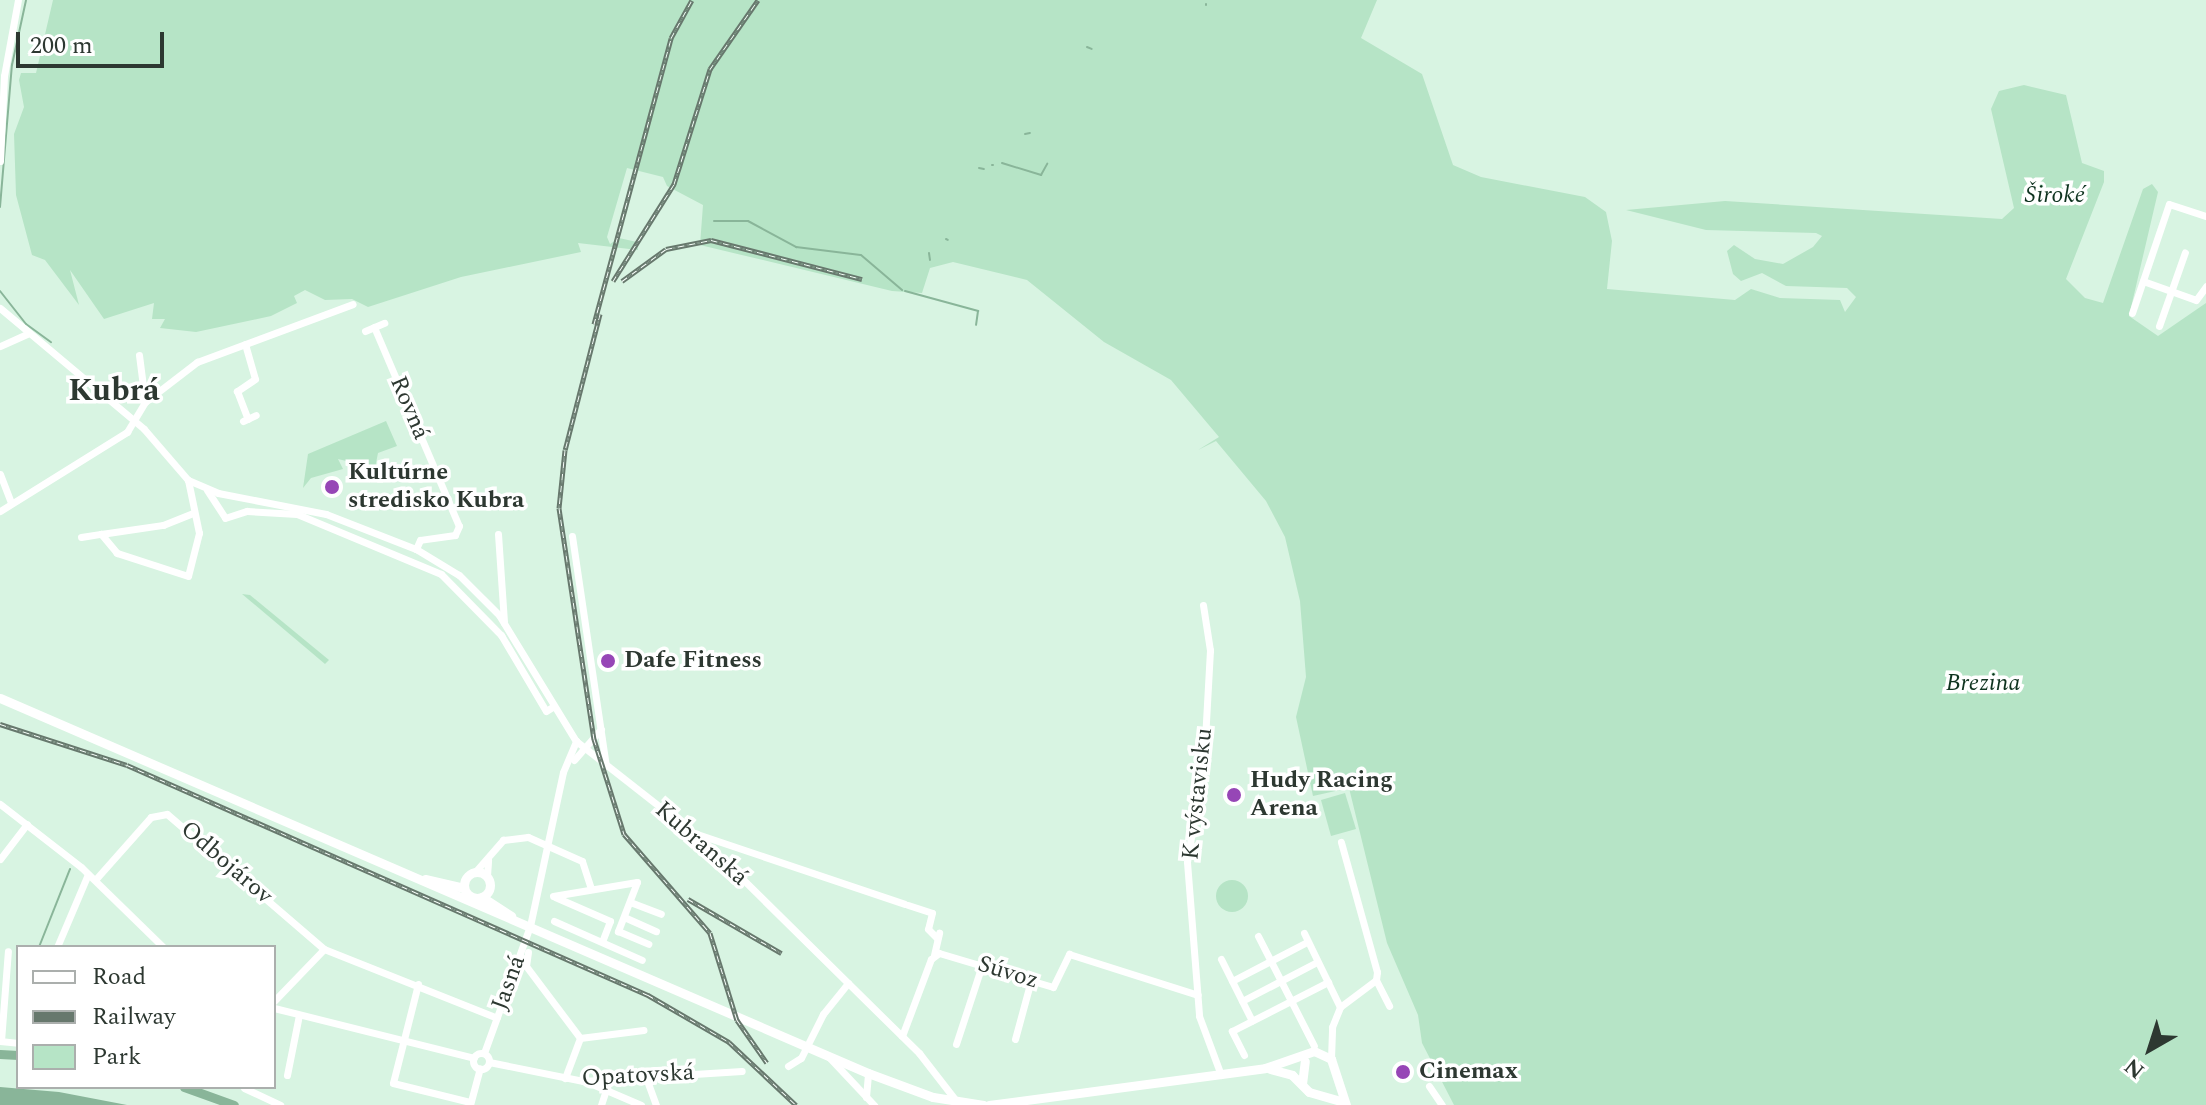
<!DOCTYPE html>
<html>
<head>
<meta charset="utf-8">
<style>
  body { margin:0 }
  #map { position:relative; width:2206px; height:1105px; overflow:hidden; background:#d8f4e2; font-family:Spectral,serif }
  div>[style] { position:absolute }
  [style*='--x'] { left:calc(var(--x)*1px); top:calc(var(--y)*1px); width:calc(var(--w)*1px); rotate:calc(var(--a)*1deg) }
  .green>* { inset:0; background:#b6e4c6 }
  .round { border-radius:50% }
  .water>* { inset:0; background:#89b599 }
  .stream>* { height:2px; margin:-1px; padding:0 1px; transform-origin:1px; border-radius:1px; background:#89b599 }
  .river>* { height:9px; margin:-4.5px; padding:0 4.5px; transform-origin:4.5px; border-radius:4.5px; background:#89b599 }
  .minor>* { height:7px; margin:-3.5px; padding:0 3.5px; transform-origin:3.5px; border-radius:3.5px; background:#fff }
  .minor>.ring { margin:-3.5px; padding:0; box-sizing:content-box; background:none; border:7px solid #fff; border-radius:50% }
  .major>* { height:9px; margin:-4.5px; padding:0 4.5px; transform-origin:4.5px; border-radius:4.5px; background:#fff }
  .major>.ring { margin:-4.5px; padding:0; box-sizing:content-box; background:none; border:9px solid #fff; border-radius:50% }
  .rail>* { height:5px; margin-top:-2.5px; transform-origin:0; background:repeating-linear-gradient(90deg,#fff 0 6px,#67786d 0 12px); box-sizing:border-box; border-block:2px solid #67786d }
  .dots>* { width:22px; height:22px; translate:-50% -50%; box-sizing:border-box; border:4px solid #fff; border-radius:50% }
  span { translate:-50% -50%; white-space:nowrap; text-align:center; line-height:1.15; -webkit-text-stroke:7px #fff; paint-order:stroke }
  .park-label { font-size:24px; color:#0e331f; font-style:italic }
  .street-label { font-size:24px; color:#2d3831 }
  .poi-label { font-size:24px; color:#2d3831; font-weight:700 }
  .left { translate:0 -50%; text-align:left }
  .district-label { font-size:32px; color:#2d3831; font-weight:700 }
  .legend { position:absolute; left:16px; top:945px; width:260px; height:144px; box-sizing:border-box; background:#fff; border:2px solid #abafad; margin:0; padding:10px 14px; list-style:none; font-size:24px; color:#2d3831 }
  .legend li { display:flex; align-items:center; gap:16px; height:40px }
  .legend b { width:40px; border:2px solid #abafad }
  .north { position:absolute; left:2110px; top:1009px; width:80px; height:80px; -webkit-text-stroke:6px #fff; paint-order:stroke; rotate:219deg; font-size:22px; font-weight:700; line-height:32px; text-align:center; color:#2d3831 }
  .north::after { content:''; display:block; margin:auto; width:28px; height:36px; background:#2d3831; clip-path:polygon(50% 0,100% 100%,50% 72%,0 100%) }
  .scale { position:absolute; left:16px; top:32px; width:148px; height:36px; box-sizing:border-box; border:4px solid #2d3831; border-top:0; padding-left:10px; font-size:24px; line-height:28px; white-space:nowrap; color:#2d3831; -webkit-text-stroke:6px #fff; paint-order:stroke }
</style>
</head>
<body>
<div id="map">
  <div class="green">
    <i style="clip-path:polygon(53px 0,1377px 0,1361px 38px,1422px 74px,1453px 165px,1481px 177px,1585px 197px,1606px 212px,1612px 241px,1607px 289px,1735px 300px,1751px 289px,1780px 298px,1840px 300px,1845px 312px,1856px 297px,1847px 288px,1786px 286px,1762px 273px,1741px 281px,1733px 274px,1727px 251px,1734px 245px,1755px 259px,1783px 264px,1813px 247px,1822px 236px,1816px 233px,1706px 230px,1626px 210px,1725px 201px,2002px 219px,2014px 208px,1991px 109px,1999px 91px,2024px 85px,2066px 95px,2082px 163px,2104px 171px,2104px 182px,2066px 279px,2085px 298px,2103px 303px,2143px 189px,2152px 184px,2158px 192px,2129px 316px,2158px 336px,2206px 303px,2206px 1105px,1454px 1105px,1422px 1043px,1418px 1015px,1387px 943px,1349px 788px,1313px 796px,1296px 717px,1306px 677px,1300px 601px,1285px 537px,1266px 501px,1216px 441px,1198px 450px,1219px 437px,1171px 380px,1104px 342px,1027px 280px,953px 262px,930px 268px,922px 293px,892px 291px,700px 245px,703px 205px,667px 186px,663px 177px,627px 168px,607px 237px,610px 244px,619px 238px,637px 242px,638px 250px,578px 243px,581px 252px,461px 277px,368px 307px,352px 299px,325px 300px,305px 290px,294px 296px,297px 303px,271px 316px,196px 332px,160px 328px,165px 319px,152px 319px,154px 303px,104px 319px,70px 270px,79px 305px,45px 260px,32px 255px,16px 195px,14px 134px,24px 107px,19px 80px,21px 73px,36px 73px)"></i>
    <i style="clip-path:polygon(386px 421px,397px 446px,378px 453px,375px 468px,338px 459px,343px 469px,311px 478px,303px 488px,308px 454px)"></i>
    <i style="clip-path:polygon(242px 594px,250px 595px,329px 660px,325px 664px)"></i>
    <i style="clip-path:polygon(1345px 793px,1356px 829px,1331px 836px,1321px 800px)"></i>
    <i class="round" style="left:1216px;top:880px;width:32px;height:32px"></i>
  </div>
  <div class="water">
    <i style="clip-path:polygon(0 1087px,59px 1092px,127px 1105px,0 1105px)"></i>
  </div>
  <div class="stream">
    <i style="--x:1206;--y:4;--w:1;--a:90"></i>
    <i style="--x:1087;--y:47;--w:5;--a:22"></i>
    <i style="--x:1025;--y:134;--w:5;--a:-11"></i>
    <i style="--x:1002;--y:163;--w:41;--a:17.1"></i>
    <i style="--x:1041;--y:175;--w:13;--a:-61"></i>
    <i style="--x:992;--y:165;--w:1;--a:0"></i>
    <i style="--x:979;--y:168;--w:5;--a:11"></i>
    <i style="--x:0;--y:207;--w:143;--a:-85.2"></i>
    <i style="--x:12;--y:65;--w:66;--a:-77.8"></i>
    <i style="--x:714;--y:221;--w:34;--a:0"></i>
    <i style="--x:748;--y:221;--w:55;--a:28.4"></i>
    <i style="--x:796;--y:247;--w:65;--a:7"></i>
    <i style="--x:861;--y:255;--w:54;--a:40.5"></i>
    <i style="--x:946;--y:239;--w:2;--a:27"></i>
    <i style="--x:929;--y:253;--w:7;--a:82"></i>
    <i style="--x:0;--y:291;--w:42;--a:51.8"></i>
    <i style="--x:26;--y:324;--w:31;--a:36"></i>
    <i style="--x:905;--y:291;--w:76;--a:15.3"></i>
    <i style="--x:978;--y:311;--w:14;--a:98"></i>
    <i style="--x:39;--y:947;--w:84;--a:-68.3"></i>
  </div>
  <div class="river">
    <i style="--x:0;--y:1054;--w:18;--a:3"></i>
    <i style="--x:184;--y:1087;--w:53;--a:19.8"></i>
  </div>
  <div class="minor">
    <i style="--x:0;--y:161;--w:85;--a:-87.3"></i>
    <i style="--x:4;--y:76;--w:77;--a:-79.6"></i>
    <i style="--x:2143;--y:281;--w:56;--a:19.7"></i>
    <i style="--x:2196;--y:300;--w:17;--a:-54"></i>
    <i style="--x:0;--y:308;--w:188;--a:40"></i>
    <i style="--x:144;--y:429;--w:67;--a:49.2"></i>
    <i style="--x:188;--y:480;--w:33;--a:23"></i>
    <i style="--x:218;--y:493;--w:110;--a:11"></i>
    <i style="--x:326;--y:514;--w:97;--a:21.3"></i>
    <i style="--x:416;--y:549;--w:50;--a:31.2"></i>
    <i style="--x:459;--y:575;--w:57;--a:45"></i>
    <i style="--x:499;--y:615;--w:148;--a:58.6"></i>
    <i style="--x:576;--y:741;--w:164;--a:38.1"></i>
    <i style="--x:705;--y:842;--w:301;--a:44.6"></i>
    <i style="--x:919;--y:1053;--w:62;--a:52.2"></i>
    <i style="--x:2132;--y:313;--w:115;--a:-71.3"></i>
    <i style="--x:2169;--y:204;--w:39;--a:18"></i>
    <i style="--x:2159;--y:326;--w:78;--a:-70.6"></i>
    <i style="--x:374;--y:327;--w:216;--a:66.9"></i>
    <i style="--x:459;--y:526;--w:10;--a:114"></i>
    <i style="--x:455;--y:535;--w:35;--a:172"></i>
    <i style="--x:420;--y:540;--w:10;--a:114"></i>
    <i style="--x:365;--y:331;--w:21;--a:-23"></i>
    <i style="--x:245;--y:344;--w:36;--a:74"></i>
    <i style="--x:255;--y:379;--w:22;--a:146"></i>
    <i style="--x:237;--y:391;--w:30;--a:69"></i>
    <i style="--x:0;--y:346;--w:30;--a:-24"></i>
    <i style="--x:139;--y:355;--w:47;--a:82.7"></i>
    <i style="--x:243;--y:421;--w:14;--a:-25"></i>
    <i style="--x:0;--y:474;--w:30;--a:69"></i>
    <i style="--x:188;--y:480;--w:54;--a:78.3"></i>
    <i style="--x:199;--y:533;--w:44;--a:104.3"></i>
    <i style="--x:188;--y:576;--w:75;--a:-162.1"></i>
    <i style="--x:117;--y:553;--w:25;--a:-130"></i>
    <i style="--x:101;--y:534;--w:63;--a:-8.3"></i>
    <i style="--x:163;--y:525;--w:31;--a:-22"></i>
    <i style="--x:207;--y:490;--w:33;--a:57"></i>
    <i style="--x:225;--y:518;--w:23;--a:-18"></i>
    <i style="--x:247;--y:511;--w:50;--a:3.4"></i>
    <i style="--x:297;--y:514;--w:156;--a:22.6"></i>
    <i style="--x:441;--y:574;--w:86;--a:45.5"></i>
    <i style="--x:501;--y:635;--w:88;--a:59.4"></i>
    <i style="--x:546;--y:711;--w:9;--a:-32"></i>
    <i style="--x:0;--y:511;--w:150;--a:-31.9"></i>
    <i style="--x:127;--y:432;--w:35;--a:-59"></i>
    <i style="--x:145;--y:402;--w:66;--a:-37.6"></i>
    <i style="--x:197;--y:362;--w:166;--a:-20.4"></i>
    <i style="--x:498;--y:534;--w:89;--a:86.1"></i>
    <i style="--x:572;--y:536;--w:232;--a:81.6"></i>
    <i style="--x:81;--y:537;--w:20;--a:-9"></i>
    <i style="--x:1203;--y:605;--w:46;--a:81.2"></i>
    <i style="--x:1210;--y:650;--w:108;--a:93.2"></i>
    <i style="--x:1204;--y:758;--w:105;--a:99.3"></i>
    <i style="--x:1187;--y:862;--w:154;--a:85.5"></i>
    <i style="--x:1199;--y:1016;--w:63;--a:69.6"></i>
    <i style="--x:574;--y:760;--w:41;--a:-48.9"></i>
    <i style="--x:0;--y:804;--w:103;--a:37.9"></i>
    <i style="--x:81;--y:867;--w:115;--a:44.3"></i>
    <i style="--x:697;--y:834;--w:219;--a:18.6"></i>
    <i style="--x:0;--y:859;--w:44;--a:-52.4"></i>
    <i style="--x:475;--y:872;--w:43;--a:-48.8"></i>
    <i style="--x:503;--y:840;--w:25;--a:-7"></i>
    <i style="--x:528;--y:837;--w:59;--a:24"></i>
    <i style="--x:582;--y:861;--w:28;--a:72"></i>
    <i style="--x:487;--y:876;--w:16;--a:-86"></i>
    <i style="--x:95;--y:880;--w:84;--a:-48.4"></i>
    <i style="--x:151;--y:817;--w:16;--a:-11"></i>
    <i style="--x:167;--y:814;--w:207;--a:40.7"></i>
    <i style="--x:324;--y:949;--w:186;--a:21.7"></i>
    <i style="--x:553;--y:896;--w:85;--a:-9.5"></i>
    <i style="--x:637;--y:882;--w:53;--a:111.2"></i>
    <i style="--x:618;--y:931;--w:33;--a:23"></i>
    <i style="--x:555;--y:897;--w:60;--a:23.6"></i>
    <i style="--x:610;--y:921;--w:22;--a:111"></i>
    <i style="--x:630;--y:902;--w:33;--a:21"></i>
    <i style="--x:908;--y:905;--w:25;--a:18"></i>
    <i style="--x:932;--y:913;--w:16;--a:104"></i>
    <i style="--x:928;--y:929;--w:13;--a:45"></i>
    <i style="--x:624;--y:917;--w:35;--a:24"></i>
    <i style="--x:554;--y:921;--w:96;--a:23.9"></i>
    <i style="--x:1304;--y:933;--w:82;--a:64.1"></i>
    <i style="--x:1258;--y:936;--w:123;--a:63"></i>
    <i style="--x:57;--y:947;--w:79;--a:-67"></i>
    <i style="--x:528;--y:952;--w:14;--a:98"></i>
    <i style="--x:526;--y:966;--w:90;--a:53.1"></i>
    <i style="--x:580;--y:1038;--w:43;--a:110.6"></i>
    <i style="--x:934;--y:955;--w:23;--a:-77"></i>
    <i style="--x:1221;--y:959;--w:69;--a:63.4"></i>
    <i style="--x:1376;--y:980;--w:29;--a:63"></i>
    <i style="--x:1232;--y:981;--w:85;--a:-27.5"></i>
    <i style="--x:418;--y:984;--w:102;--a:104.2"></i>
    <i style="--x:393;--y:1083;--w:79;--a:13.9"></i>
    <i style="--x:274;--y:1001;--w:72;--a:-46.1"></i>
    <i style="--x:1242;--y:1001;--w:85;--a:-27.5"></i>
    <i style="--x:274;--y:1008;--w:206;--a:14"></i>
    <i style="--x:902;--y:1036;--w:82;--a:-69.4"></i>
    <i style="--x:931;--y:959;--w:10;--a:-37"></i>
    <i style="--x:939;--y:953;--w:119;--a:16.6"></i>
    <i style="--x:1053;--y:987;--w:37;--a:-64"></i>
    <i style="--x:1069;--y:954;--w:135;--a:17.6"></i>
    <i style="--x:580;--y:1038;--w:64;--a:-7.2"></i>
    <i style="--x:1015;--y:1039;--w:61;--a:-74.8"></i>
    <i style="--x:0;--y:1041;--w:18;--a:6"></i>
    <i style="--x:1;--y:1041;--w:90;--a:-85.6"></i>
    <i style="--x:956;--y:1044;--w:83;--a:-71.8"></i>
    <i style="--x:484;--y:1053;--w:135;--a:-70.1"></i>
    <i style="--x:530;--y:926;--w:157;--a:-77.9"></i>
    <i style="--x:563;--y:772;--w:34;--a:-67"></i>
    <i class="ring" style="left:473px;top:1053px;width:9px;height:9px"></i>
    <i style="--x:827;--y:1055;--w:69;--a:46.8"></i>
    <i style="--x:1244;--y:1055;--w:27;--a:-117"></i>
    <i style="--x:1232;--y:1031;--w:108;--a:-27"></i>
    <i style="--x:1331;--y:1059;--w:32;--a:-88"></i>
    <i style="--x:1332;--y:1027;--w:22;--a:-68"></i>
    <i style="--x:1340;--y:1007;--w:45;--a:-36.9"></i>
    <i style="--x:1376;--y:980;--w:8;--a:-83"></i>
    <i style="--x:1377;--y:972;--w:135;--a:-105.5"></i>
    <i style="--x:489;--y:1062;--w:96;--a:11.4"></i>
    <i style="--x:583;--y:1081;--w:159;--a:-3.6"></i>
    <i style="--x:788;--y:1066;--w:15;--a:-32"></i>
    <i style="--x:801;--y:1058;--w:49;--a:-63.4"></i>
    <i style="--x:823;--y:1014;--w:40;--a:-51"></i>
    <i style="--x:287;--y:1075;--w:61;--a:-78.7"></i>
    <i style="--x:645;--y:1075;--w:32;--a:70"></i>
    <i style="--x:585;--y:1081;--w:61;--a:23.2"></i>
    <i style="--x:1429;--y:1086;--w:23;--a:56"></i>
    <i style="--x:244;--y:1088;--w:40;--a:25"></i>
    <i style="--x:866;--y:1097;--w:24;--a:-85"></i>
    <i style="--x:470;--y:1105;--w:38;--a:-75"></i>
    <i style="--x:601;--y:1105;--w:20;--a:-72"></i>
  </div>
  <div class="major">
    <i style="--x:0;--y:698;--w:946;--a:23.37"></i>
    <i style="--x:868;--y:1073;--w:69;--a:20.3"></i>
    <i style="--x:933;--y:1097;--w:51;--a:9.1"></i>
    <i class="ring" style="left:464px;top:872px;width:17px;height:17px"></i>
    <i style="--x:425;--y:879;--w:40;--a:13"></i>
    <i style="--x:482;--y:897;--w:35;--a:33"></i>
    <i style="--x:1270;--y:1069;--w:23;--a:15"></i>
    <i style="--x:1292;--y:1075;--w:24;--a:45"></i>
    <i style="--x:1309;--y:1092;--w:33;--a:16"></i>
    <i style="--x:1302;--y:1084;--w:23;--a:-83"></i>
    <i style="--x:989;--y:1105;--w:278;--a:-7.6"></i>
    <i style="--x:1265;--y:1068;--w:52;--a:-19.1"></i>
    <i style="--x:1314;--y:1051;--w:19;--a:25"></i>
    <i style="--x:1331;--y:1059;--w:48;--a:71.9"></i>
  </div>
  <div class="rail">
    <i style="--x:613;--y:281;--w:115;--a:-57.8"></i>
    <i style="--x:674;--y:184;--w:121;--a:-72.6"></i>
    <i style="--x:710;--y:69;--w:84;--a:-55.2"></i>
    <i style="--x:622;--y:281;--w:54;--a:-36"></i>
    <i style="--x:666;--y:249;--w:46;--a:-11.3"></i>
    <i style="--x:711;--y:240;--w:156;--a:14.5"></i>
    <i style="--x:600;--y:314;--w:140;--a:104.4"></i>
    <i style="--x:565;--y:450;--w:58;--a:95.9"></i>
    <i style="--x:559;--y:508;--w:234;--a:81.4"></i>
    <i style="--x:594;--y:739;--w:100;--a:72.5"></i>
    <i style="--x:624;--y:834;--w:131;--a:49"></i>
    <i style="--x:710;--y:933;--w:91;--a:72.8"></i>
    <i style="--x:737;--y:1020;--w:52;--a:55.1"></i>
    <i style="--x:594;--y:324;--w:296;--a:-74.9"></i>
    <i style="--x:671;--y:38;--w:43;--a:-61.1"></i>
    <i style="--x:0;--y:724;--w:133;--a:17.9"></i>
    <i style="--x:127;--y:765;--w:570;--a:23.82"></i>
    <i style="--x:648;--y:995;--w:94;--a:30.1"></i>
    <i style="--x:729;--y:1042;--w:92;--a:43.2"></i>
    <i style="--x:688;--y:899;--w:108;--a:30.1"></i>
  </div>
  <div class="dots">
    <i style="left:332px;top:487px;background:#9646b6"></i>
    <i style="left:608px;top:661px;background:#9646b6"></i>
    <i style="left:1234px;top:795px;background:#9646b6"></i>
    <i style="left:1403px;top:1072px;background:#9646b6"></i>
  </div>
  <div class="park-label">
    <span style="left:2055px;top:196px">Široké</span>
    <span style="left:1983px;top:684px">Brezina</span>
  </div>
  <div class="street-label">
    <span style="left:409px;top:408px;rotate:67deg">Rovná</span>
    <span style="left:1198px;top:794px;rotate:-84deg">K výstavisku</span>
    <span style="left:701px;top:844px;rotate:41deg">Kubranská</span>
    <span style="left:226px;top:863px;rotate:41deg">Odbojárov</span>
    <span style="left:1008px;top:973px;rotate:17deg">Súvoz</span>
    <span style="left:509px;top:983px;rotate:-70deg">Jasná</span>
    <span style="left:638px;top:1076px;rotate:-3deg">Opatovská</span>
  </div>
  <div class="poi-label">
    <span class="left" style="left:348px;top:487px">Kultúrne<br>stredisko Kubra</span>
    <span class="left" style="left:624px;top:661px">Dafe Fitness</span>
    <span class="left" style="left:1250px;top:795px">Hudy Racing<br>Arena</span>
    <span class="left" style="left:1419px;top:1072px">Cinemax</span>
  </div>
  <div class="district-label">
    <span style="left:114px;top:391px">Kubrá</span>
  </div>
  <ul class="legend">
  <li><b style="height:10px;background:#fff"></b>Road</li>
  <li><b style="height:10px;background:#67786d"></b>Railway</li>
  <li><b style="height:22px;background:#b6e4c6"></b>Park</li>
  </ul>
  <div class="north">N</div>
  <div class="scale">200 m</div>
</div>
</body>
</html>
